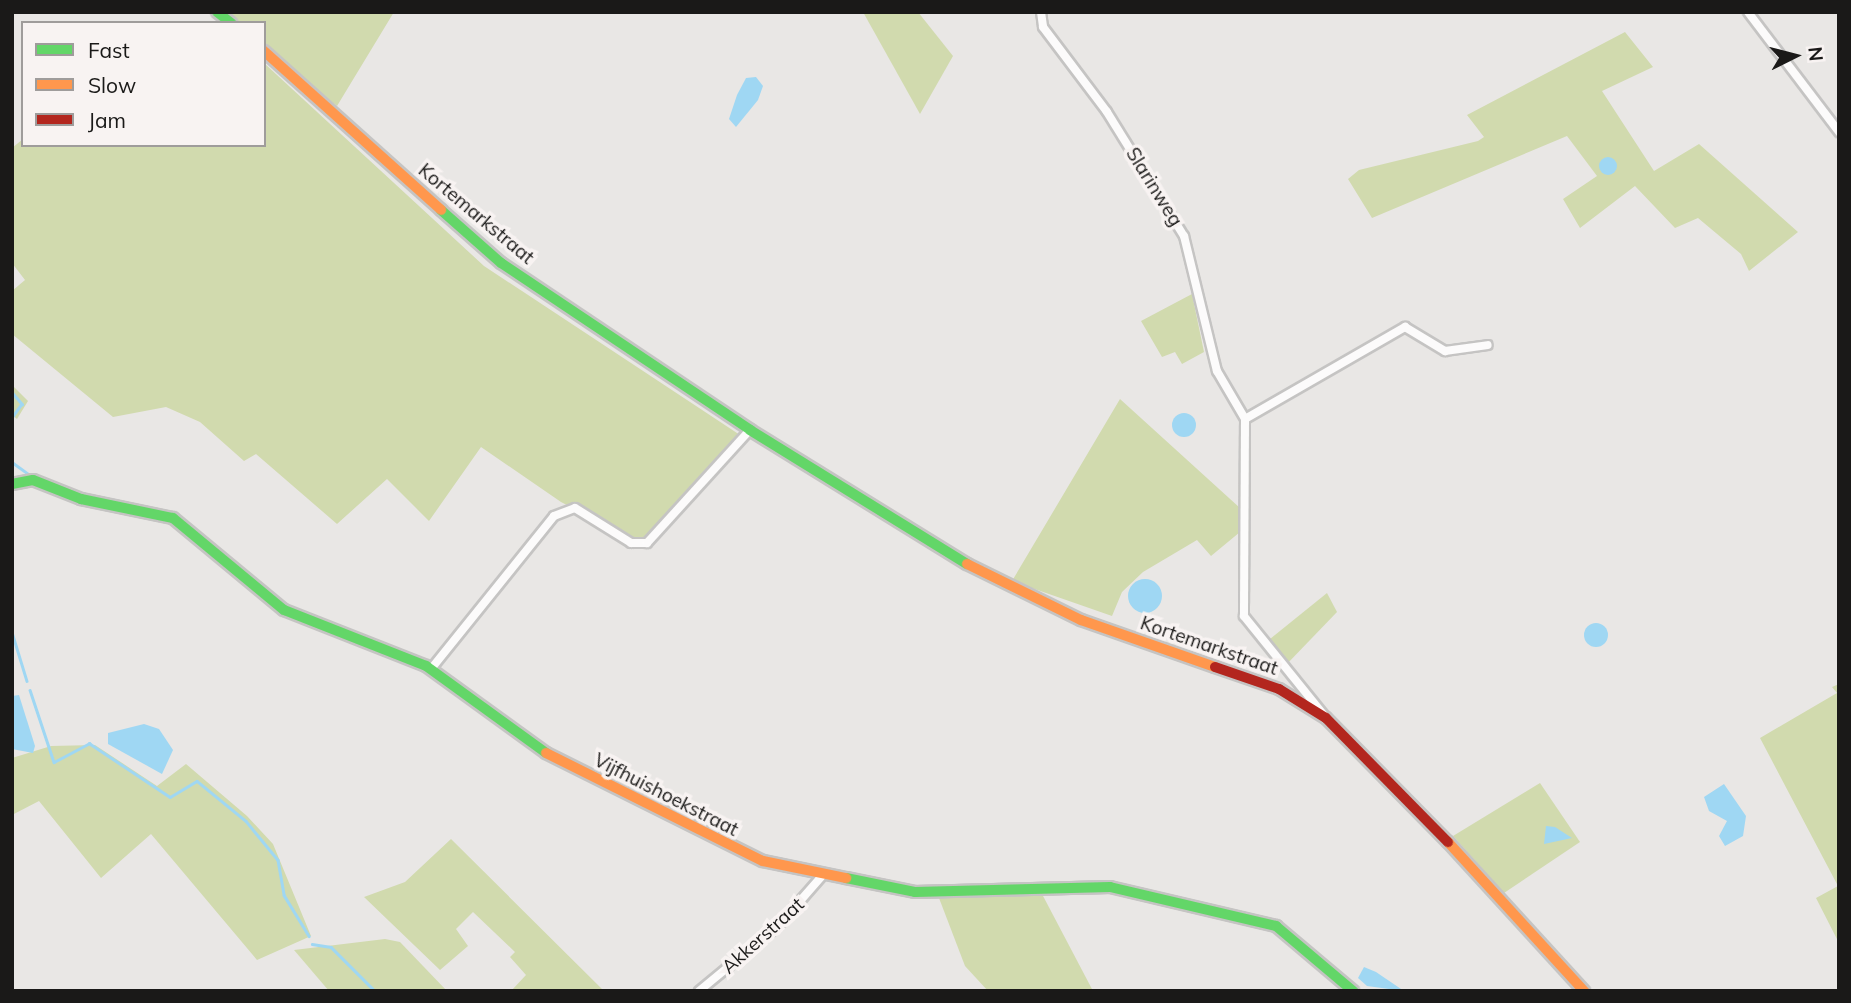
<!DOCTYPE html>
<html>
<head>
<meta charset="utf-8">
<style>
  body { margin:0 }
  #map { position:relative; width:1851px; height:1003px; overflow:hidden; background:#e9e7e5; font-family:Mulish,sans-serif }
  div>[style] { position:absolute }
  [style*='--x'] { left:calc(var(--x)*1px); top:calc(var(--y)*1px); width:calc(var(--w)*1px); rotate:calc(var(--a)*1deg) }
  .green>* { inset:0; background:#d1daae }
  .water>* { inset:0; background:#9fd7f3 }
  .round { border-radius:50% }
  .stream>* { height:2.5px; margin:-1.25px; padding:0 1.25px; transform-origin:1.25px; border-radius:1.25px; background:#9fd7f3 }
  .roads { filter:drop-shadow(2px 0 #c5c4c3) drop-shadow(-2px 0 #c5c4c3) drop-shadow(0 2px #c5c4c3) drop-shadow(0 -2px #c5c4c3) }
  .street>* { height:8px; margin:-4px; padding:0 4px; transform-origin:4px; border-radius:4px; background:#fcfbfb }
  .fast>* { height:10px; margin:-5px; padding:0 5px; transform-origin:5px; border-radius:5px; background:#63d668 }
  .slow>* { height:10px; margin:-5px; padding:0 5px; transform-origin:5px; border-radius:5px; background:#ff974d }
  .jam>* { height:10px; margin:-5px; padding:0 5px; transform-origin:5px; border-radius:5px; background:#b3261e }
  span { translate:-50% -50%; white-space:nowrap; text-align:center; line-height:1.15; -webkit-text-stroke:7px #f8f3f2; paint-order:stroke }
  .street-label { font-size:19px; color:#1a1918 }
  .frame { position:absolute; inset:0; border:14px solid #1a1918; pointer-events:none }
  .legend { position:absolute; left:21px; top:21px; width:245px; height:126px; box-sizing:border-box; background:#f8f3f2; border:2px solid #9f9c9b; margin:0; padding:9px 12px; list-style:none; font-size:21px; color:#1a1918 }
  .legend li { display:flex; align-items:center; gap:14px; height:35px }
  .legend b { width:35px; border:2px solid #9f9c9b }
  .north { position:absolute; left:1760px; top:21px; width:70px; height:70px; -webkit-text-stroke:5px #f8f3f2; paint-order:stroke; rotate:84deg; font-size:19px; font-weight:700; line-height:28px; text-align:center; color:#1a1918 }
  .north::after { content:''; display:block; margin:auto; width:24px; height:32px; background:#1a1918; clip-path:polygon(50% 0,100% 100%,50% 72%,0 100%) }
</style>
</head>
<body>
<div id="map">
  <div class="green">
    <i style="clip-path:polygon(222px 12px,394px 12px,337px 106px,264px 47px,264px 23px,235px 23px)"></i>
    <i style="clip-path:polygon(863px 12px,918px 12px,953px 56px,920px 114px)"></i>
    <i style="clip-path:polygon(1625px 32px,1653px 67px,1602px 91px,1654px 171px,1699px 144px,1798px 232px,1749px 271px,1741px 254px,1698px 218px,1675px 228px,1635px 186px,1580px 228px,1563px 199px,1597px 176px,1567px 136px,1372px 218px,1348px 179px,1359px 170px,1478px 141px,1484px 137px,1467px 115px)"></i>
    <i style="clip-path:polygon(264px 63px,484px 266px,740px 435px,647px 538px,631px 538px,561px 502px,481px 447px,429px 521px,387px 479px,337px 524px,256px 454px,244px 461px,200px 422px,166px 407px,113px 417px,12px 334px,12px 291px,25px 280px,12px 263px,12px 148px,23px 139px,23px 145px,264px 145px)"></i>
    <i style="clip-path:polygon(1192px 294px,1204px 352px,1182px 364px,1175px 352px,1162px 357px,1141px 321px)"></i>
    <i style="clip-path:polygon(12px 385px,28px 401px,17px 419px,12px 415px)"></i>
    <i style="clip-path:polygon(1120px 399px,1240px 508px,1240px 532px,1211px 556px,1197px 540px,1143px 572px,1122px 592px,1112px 616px,1012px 581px)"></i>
    <i style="clip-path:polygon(1327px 593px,1337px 612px,1285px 666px,1265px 643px)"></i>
    <i style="clip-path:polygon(1839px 684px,1839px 943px,1816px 898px,1838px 886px,1760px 738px,1837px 693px,1832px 687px)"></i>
    <i style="clip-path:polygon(95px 745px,157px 786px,186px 764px,247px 816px,273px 844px,311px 936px,257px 960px,151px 834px,101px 878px,39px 801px,12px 815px,12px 758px,51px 746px)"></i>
    <i style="clip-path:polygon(1540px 783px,1580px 842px,1504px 893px,1453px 836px)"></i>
    <i style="clip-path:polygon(451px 839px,604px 991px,511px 991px,526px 975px,510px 957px,515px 952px,473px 912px,456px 929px,468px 946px,440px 970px,364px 897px,405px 882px)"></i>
    <i style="clip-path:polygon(1042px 894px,1093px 991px,988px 991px,965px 966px,939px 898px)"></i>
    <i style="clip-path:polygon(385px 939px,400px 942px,447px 991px,329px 991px,294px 950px)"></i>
  </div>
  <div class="water">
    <i style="clip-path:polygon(756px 77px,763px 86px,758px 100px,736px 127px,729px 119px,737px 95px,746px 78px)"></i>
    <i class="round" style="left:1599px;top:157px;width:18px;height:18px"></i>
    <i class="round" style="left:1172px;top:413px;width:24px;height:24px"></i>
    <i class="round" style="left:1128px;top:579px;width:34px;height:34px"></i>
    <i class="round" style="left:1584px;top:623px;width:24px;height:24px"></i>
    <i style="clip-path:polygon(19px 695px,35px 746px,33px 753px,12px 749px,12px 696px)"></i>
    <i style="clip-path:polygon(144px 724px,159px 729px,173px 750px,162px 774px,108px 744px,108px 733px)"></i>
    <i style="clip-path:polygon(1724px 784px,1746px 816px,1743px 836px,1725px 846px,1719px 836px,1727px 821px,1709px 811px,1704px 797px)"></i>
    <i style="clip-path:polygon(1546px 826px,1555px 827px,1572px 838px,1544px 844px)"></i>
    <i style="clip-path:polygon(1364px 967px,1376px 972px,1404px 991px,1367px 986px,1358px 978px)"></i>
  </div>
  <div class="stream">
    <i style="--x:12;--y:392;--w:16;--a:50"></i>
    <i style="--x:22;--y:404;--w:17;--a:126"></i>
    <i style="--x:12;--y:462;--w:24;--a:36"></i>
    <i style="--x:12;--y:632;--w:51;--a:73"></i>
    <i style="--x:30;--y:690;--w:76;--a:71.6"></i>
    <i style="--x:54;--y:762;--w:40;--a:-28"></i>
    <i style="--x:89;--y:743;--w:97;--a:33.7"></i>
    <i style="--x:170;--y:797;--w:31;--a:-31"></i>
    <i style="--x:197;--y:781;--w:63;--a:39.2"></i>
    <i style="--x:246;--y:821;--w:50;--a:50.6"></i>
    <i style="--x:278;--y:860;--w:36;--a:80"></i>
    <i style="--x:284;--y:895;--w:48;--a:58.6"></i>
    <i style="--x:312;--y:944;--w:19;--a:9"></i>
    <i style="--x:331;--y:947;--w:62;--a:45"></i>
  </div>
  <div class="roads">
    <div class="street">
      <i style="--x:1041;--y:12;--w:15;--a:82"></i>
      <i style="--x:1043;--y:27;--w:106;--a:53"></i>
      <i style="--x:1107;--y:112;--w:146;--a:58.2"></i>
      <i style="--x:1184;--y:236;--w:139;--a:76.3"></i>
      <i style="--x:1217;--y:371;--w:56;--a:59.7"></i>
      <i style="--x:1245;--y:419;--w:197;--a:90.3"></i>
      <i style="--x:1244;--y:616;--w:127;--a:51.1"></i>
      <i style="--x:1748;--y:12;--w:151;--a:52.8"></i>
      <i style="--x:1245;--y:419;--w:185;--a:-29.9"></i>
      <i style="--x:1405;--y:327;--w:47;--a:31"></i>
      <i style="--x:1445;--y:351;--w:43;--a:-7.9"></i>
      <i style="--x:431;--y:669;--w:196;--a:-51.2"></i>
      <i style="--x:554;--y:516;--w:22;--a:-21"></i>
      <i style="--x:575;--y:508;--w:66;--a:32"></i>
      <i style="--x:631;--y:543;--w:16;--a:0"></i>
      <i style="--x:647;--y:543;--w:153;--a:-47.7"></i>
      <i style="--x:699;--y:991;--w:104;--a:-39.5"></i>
      <i style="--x:779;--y:925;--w:64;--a:-48.8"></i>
    </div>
    <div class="fast">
      <i style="--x:217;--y:12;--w:18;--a:38"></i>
      <i style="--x:441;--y:210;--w:80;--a:41.5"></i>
      <i style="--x:501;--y:263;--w:300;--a:33.8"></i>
      <i style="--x:750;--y:430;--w:255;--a:31.7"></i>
      <i style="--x:12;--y:484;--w:21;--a:-11"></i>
      <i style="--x:33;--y:480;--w:52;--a:21.6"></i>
      <i style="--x:81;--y:499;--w:94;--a:11.7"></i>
      <i style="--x:173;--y:518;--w:144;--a:39.7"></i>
      <i style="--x:284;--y:610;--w:153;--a:21.5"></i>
      <i style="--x:426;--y:666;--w:148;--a:35.9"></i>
      <i style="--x:846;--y:878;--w:70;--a:11.5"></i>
      <i style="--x:915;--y:892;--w:195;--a:-1.5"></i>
      <i style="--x:1110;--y:887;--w:171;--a:13.2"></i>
      <i style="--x:1276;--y:926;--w:101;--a:40.2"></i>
    </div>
    <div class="slow">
      <i style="--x:264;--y:51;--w:238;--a:41.9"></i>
      <i style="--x:967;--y:564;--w:127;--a:26.2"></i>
      <i style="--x:1081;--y:620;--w:142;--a:19.3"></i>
      <i style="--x:546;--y:753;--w:242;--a:26.5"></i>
      <i style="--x:763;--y:861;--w:85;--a:11.6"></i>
      <i style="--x:1448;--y:842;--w:202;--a:47.6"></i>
    </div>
    <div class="jam">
      <i style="--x:1215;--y:667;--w:68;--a:19"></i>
      <i style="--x:1279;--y:689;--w:55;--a:31.7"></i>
      <i style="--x:1326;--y:718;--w:174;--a:45.5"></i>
    </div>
  </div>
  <div class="street-label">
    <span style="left:1154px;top:187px;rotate:58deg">Slarinweg</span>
    <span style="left:476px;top:214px;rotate:40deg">Kortemarkstraat</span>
    <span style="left:1209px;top:646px;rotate:19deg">Kortemarkstraat</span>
    <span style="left:666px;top:795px;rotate:27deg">Vijfhuishoekstraat</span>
    <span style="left:763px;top:936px;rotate:-42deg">Akkerstraat</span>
  </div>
  <div class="frame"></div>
  <ul class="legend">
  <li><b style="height:9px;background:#63d668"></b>Fast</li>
  <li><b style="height:9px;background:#ff974d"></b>Slow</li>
  <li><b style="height:9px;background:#b3261e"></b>Jam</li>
  </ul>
  <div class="north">N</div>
</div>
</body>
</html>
